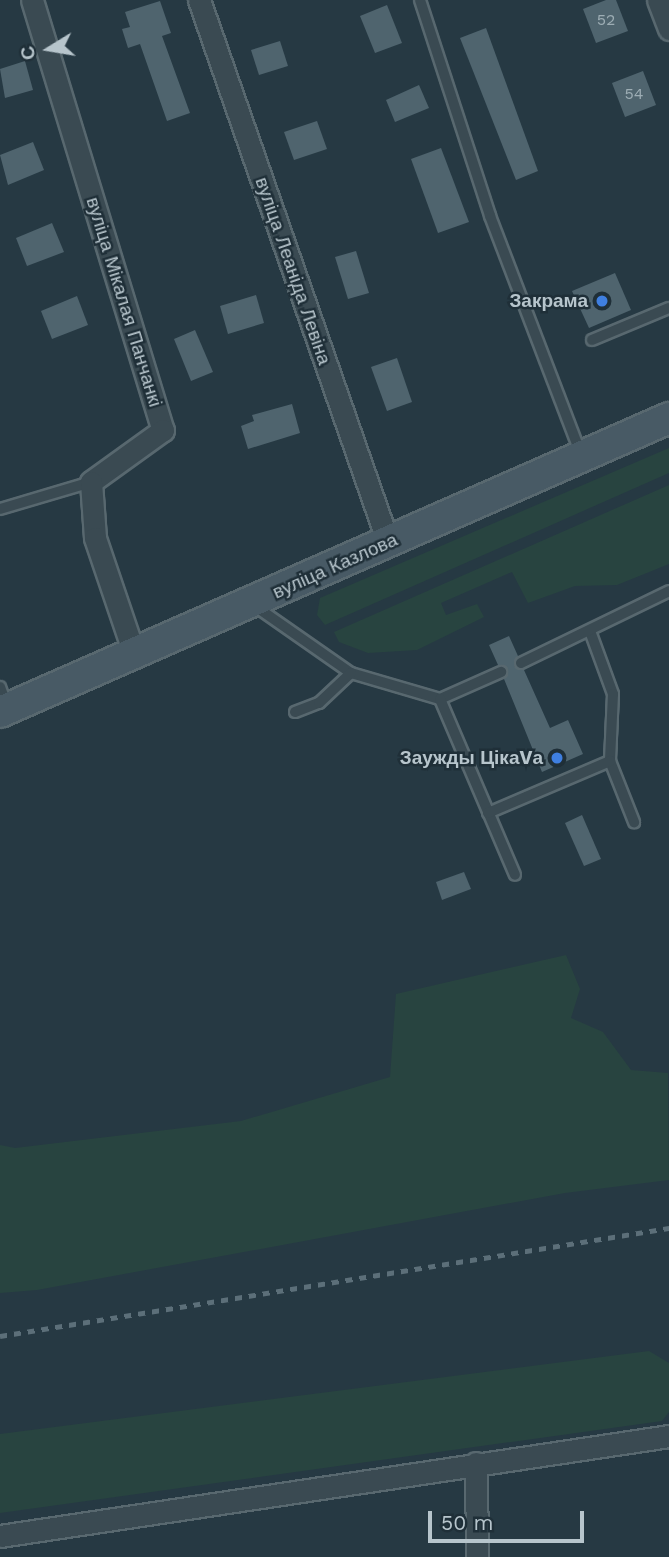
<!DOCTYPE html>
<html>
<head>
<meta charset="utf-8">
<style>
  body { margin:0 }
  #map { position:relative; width:669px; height:1557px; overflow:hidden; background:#263943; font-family:"Work Sans",sans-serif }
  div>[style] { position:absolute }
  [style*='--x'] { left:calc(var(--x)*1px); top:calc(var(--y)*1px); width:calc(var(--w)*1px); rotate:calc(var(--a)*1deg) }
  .green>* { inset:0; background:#284440 }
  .building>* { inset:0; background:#4f646e }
  .roads { filter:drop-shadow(2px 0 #58686f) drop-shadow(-2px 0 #58686f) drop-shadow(0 2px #58686f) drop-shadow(0 -2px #58686f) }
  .lane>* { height:10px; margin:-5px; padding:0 5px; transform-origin:5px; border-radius:5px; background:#3a4a52 }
  .street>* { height:21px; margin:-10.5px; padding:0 10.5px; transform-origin:10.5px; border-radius:10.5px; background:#3a4a52 }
  .secondary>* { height:30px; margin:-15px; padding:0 15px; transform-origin:15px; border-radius:15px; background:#485a65 }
  .rail>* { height:5px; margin-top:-2.5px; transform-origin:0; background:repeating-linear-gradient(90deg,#5c6f79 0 7px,transparent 0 14px) }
  .dots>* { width:19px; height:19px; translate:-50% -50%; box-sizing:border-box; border:4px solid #1f2f38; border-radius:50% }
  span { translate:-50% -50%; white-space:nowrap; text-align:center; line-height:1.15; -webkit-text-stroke:5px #1f2f38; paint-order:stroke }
  .number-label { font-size:16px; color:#9dadb4 }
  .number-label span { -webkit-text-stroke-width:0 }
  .street-label { font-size:19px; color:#b7c5cc }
  .poi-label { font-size:19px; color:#b7c5cc; font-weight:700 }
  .right { translate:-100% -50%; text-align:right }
  .north { position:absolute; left:14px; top:14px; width:70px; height:70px; -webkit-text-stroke:5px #1f2f38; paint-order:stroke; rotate:259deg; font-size:19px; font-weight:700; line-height:28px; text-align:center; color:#b7c5cc }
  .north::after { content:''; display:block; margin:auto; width:24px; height:32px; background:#b7c5cc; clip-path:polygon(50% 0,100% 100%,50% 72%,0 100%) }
  .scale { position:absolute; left:428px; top:1511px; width:156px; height:32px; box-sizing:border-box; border:4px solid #b7c5cc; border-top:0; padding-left:9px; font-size:21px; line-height:24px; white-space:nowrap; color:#b7c5cc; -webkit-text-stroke:5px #1f2f38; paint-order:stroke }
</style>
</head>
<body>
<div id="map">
  <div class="green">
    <i style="clip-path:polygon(669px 448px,669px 473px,325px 625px,317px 615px,320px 598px)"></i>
    <i style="clip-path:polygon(669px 485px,669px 564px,617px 585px,575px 586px,528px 603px,512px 572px,441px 603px,446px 615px,477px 604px,484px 617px,417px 650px,368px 653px,339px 642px,334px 632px)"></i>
    <i style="clip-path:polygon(566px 955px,580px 989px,571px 1018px,603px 1032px,631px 1070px,668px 1073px,669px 1180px,565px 1193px,37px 1290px,0 1293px,0 1145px,15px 1148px,241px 1121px,390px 1077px,396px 994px)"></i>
    <i style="clip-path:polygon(649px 1351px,669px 1363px,669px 1412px,662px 1421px,0 1513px,0 1434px)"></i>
  </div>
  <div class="building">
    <i style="clip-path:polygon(606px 0,616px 0,628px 31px,596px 43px,583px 9px)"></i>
    <i style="clip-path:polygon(160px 1px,171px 33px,162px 36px,190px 113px,167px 121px,140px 44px,128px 48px,122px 29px,130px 27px,125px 12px)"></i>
    <i style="clip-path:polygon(387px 5px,402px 43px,375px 53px,360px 16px)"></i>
    <i style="clip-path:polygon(486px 28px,538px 171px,516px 180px,460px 38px)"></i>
    <i style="clip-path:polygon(280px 41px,288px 66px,259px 75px,251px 50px)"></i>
    <i style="clip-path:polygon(25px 61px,33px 90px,5px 98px,0 69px)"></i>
    <i style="clip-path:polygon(643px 71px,656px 105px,625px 117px,612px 83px)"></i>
    <i style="clip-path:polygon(419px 85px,429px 108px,395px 122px,386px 100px)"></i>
    <i style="clip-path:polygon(317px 121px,327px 149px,294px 160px,284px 132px)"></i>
    <i style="clip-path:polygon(33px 142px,44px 170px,8px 185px,0 155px)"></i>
    <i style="clip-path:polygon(441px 148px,469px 222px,438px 233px,411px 159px)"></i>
    <i style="clip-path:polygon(52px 223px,64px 252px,27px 266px,16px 238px)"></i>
    <i style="clip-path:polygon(356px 251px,369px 293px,348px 299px,335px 257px)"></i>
    <i style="clip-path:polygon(615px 273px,631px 310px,589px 328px,572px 291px)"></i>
    <i style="clip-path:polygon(256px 295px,264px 323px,228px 334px,220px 306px)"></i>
    <i style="clip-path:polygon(77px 296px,88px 325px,52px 339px,41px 311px)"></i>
    <i style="clip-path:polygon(195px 330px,213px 372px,191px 381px,174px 339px)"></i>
    <i style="clip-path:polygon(397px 358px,412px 402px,387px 411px,371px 367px)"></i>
    <i style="clip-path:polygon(292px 404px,300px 433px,248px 449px,241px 426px,254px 421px,252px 415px)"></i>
    <i style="clip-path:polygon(509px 636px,518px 656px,514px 666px,524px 670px,550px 728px,568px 720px,583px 754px,542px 772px,504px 679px,508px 669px,498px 665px,489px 645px)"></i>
    <i style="clip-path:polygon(582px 815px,601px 859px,584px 866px,565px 823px)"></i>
    <i style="clip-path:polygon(464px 872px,471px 889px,442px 900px,436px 882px)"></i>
  </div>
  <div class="roads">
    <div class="lane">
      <i style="--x:420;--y:0;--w:227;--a:72"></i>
      <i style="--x:490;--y:216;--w:255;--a:69.1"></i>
      <i style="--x:592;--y:340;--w:83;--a:-22.6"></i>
      <i style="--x:0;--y:509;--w:95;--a:-16.5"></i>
      <i style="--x:252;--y:604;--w:121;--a:34.9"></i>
      <i style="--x:351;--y:673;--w:93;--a:16.3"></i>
      <i style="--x:440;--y:699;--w:67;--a:-23.9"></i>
      <i style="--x:590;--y:631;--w:67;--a:69.9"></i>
      <i style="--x:613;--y:694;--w:67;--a:92.6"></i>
      <i style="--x:610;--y:761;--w:66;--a:68.5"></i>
      <i style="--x:521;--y:663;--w:165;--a:-25.9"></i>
      <i style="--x:0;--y:687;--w:20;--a:70"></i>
      <i style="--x:440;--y:699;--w:191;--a:66.9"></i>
      <i style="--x:295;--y:712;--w:26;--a:-21"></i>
      <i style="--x:319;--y:703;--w:44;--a:-43.2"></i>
      <i style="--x:488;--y:813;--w:133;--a:-23.1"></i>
    </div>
    <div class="street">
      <i style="--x:32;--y:0;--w:450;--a:73.1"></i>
      <i style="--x:163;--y:430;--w:89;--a:144.2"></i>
      <i style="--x:91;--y:482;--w:56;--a:85.9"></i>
      <i style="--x:95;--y:538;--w:121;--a:71.3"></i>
      <i style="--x:199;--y:0;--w:574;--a:70.78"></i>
      <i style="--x:658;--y:0;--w:31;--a:69"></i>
      <i style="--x:476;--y:1463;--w:94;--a:89.4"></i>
      <i style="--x:0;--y:1536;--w:676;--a:-8.5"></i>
    </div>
    <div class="secondary">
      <i style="--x:0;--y:712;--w:731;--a:-23.72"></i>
    </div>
  </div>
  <div class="rail">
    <i style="--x:0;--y:1336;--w:678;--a:-9.17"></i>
  </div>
  <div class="dots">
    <i style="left:602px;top:301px;background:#3f7fe0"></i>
    <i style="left:557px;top:758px;background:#3f7fe0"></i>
  </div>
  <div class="number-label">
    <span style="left:606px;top:20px">52</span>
    <span style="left:634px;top:94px">54</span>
  </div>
  <div class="street-label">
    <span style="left:293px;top:271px;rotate:71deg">вуліца Леаніда Левіна</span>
    <span style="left:124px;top:302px;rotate:73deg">вуліца Мікалая Панчанкі</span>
    <span style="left:335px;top:566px;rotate:-24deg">вуліца Казлова</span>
  </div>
  <div class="poi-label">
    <span class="right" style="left:588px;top:301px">Закрама</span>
    <span class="right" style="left:543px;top:758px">Заужды ЦікаVа</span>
  </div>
  <div class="north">С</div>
  <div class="scale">50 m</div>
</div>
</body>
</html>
